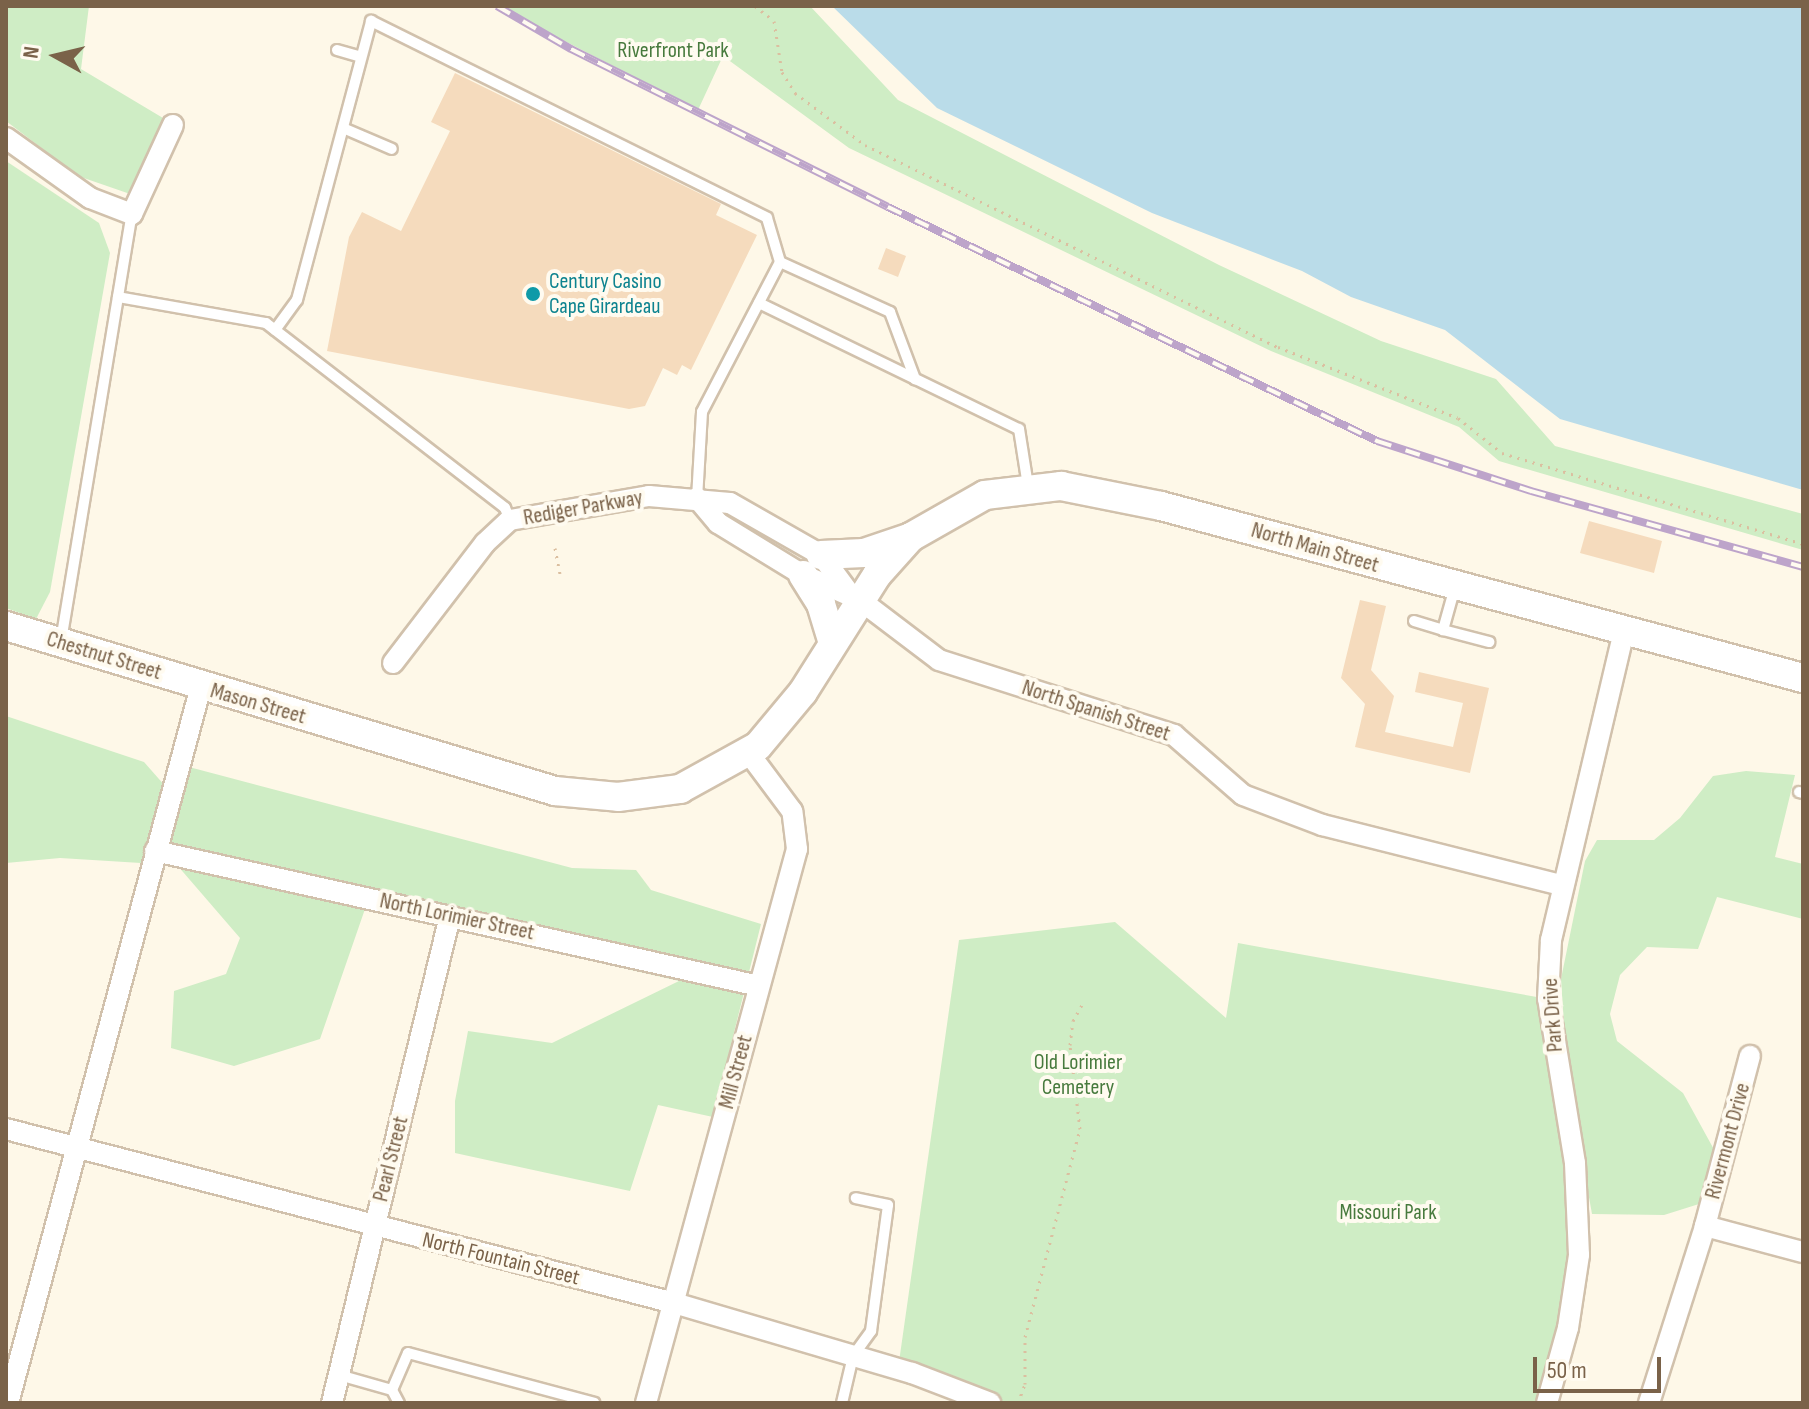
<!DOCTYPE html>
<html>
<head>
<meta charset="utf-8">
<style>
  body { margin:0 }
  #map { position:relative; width:1809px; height:1409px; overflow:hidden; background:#fef8e8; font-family:"Sofia Sans Condensed",sans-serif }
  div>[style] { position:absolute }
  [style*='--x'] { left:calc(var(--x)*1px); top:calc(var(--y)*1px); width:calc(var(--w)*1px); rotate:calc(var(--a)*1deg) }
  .green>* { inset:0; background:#cfedc5 }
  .water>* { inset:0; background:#badce9 }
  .building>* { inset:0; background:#f5dbbd }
  .path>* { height:3px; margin-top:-1.5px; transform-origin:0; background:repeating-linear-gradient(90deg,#dbbfa0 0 2px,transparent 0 8px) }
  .roads { filter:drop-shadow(2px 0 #d1c1ac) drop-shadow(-2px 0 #d1c1ac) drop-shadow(0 2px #d1c1ac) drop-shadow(0 -2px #d1c1ac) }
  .service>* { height:10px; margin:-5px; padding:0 5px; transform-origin:5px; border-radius:5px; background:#fff }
  .minor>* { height:20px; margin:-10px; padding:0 10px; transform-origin:10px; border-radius:10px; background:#fff }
  .secondary>* { height:28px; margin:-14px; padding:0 14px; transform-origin:14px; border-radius:14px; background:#fff }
  .rail>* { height:8px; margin-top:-4px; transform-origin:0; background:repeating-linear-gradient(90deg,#fffbf0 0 15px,#bda4ca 0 30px); box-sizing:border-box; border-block:2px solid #bda4ca }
  .dots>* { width:22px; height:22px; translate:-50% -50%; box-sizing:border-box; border:4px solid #fffbf0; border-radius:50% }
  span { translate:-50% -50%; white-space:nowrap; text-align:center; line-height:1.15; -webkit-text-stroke:8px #fffbf0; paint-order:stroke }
  .park-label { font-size:22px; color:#477a3d }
  .culture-label { font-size:22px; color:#0d838f }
  .left { translate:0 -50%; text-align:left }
  .street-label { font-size:22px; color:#7a6249 }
  .frame { position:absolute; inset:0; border:8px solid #7a6249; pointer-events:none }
  .north { position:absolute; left:16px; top:16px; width:80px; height:80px; -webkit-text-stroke:6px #fffbf0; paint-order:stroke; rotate:278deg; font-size:22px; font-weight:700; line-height:32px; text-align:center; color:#7a6249 }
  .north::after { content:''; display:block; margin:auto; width:28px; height:36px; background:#7a6249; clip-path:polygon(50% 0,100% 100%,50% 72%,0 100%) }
  .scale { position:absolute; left:1533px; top:1357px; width:128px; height:36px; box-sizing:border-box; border:4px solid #7a6249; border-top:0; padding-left:10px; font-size:24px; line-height:28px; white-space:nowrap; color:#7a6249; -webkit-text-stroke:6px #fffbf0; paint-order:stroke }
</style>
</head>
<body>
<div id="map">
  <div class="green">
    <i style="clip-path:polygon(6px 6px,89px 6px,81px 69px,163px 118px,133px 195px,78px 176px,6px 121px)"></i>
    <i style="clip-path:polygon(497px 6px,810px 6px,898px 100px,1219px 265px,1381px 341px,1496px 379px,1555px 446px,1803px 514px,1803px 550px,1499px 461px,1459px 427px,1271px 351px,849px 148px,723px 56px,698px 110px)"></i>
    <i style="clip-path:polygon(6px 161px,99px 223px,110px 253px,50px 592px,36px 619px,6px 608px)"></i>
    <i style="clip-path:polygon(6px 716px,144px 762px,166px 787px,141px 863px,60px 858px,6px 863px)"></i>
    <i style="clip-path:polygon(189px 767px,572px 868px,636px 870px,651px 890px,761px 924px,713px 1117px,658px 1105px,630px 1191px,455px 1153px,455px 1101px,468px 1031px,552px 1043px,679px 981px,365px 909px,320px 1039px,234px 1066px,171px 1048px,174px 991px,226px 974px,240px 938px,177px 865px,162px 864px)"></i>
    <i style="clip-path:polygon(1746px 771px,1795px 775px,1775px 857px,1803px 864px,1803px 919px,1717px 897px,1698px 949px,1647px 947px,1620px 975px,1610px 1014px,1617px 1041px,1683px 1093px,1717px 1155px,1699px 1204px,1664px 1215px,1592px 1214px,1567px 1075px,1561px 979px,1585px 861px,1597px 840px,1654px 840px,1680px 818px,1713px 776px)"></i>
    <i style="clip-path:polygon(1115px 922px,1226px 1018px,1238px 943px,1548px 999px,1579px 1255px,1547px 1403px,989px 1403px,898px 1369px,959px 940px)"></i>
  </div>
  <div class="water">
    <i style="clip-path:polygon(832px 6px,1803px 6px,1803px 490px,1560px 419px,1445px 330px,1351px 297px,1302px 271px,1152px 213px,937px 108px)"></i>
  </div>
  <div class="building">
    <i style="clip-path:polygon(455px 73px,721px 204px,716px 215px,757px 235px,691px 370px,682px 365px,677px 375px,663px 368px,645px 406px,629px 409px,327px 351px,349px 237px,362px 212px,401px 231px,450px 131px,431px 122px)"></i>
    <i style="clip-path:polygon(886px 248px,906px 256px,898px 277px,878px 269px)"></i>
    <i style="clip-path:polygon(1589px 521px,1662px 541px,1654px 573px,1580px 553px)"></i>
    <i style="clip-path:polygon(1360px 600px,1386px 606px,1371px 670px,1394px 696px,1385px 732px,1453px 747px,1463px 703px,1415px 692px,1419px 672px,1489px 688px,1470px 773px,1355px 747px,1365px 704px,1341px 678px)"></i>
  </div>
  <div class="path">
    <i style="--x:755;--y:6;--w:24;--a:38"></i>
    <i style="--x:774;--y:21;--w:52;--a:81.1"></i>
    <i style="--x:782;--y:72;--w:25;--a:58"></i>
    <i style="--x:795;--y:93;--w:87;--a:36.6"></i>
    <i style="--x:865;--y:145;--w:460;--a:26.1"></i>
    <i style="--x:1278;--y:347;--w:193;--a:21.5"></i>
    <i style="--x:1458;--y:418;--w:56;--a:38.5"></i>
    <i style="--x:1502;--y:453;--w:314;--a:16.8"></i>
    <i style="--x:555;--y:548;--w:26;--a:79"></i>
    <i style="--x:1018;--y:1403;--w:20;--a:-70"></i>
    <i style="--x:1025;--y:1384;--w:47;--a:-90"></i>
    <i style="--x:1025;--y:1337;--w:215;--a:-75.2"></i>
    <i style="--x:1080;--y:1129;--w:85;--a:-96.8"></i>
    <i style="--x:1070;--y:1045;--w:24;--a:-83"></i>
    <i style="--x:1073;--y:1021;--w:21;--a:-61"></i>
  </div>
  <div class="roads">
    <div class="service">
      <i style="--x:337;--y:50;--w:25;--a:16"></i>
      <i style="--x:343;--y:128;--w:53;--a:23.2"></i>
      <i style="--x:780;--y:262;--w:121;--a:24.4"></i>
      <i style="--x:890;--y:312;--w:72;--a:69.5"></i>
      <i style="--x:118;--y:297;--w:150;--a:10"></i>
      <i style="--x:266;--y:323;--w:302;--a:37.7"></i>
      <i style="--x:505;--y:508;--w:13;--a:67"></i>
      <i style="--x:759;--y:303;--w:289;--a:25.9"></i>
      <i style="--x:1019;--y:429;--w:58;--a:81"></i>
      <i style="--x:275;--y:330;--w:37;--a:-54"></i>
      <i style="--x:297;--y:300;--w:289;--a:-75.1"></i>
      <i style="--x:371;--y:21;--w:442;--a:26.4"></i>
      <i style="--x:767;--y:218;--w:46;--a:73.5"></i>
      <i style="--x:780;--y:262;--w:169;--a:117.5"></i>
      <i style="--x:702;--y:412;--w:86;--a:93.3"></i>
      <i style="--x:1455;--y:587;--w:45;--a:105.6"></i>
      <i style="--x:1443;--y:630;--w:48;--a:14.6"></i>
      <i style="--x:1414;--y:621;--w:30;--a:17"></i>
      <i style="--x:61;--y:641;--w:433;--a:-80.6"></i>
      <i style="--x:1799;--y:792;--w:4;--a:14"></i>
      <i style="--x:339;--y:1375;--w:55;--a:15.8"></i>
      <i style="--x:392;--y:1390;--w:15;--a:62"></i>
      <i style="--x:392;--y:1390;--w:40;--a:-66.6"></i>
      <i style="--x:408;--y:1353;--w:193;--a:15"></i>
      <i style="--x:842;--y:1403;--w:48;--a:-76.8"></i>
      <i style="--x:853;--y:1356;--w:31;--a:-54"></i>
      <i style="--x:871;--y:1331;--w:127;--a:-82.3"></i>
      <i style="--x:888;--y:1205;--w:33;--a:-168"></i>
    </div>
    <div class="minor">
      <i style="--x:6;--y:138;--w:103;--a:35.5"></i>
      <i style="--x:90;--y:198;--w:45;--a:20.9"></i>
      <i style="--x:132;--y:214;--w:98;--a:-65.3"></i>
      <i style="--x:697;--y:498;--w:33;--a:50"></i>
      <i style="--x:718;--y:523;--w:100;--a:31.5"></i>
      <i style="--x:803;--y:575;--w:62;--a:23.7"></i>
      <i style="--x:860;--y:600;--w:99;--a:37.2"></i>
      <i style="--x:939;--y:660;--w:247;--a:17.7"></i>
      <i style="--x:1174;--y:735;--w:91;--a:41"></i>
      <i style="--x:1243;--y:795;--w:85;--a:20.8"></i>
      <i style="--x:1322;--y:825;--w:246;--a:14.1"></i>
      <i style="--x:393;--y:663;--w:151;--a:-52.5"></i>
      <i style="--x:485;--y:543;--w:34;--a:-43"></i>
      <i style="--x:510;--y:520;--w:141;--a:-9.8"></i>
      <i style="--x:649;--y:496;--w:81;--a:4.9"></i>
      <i style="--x:730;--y:503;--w:105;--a:29.7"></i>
      <i style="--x:821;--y:555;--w:49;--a:53.4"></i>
      <i style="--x:155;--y:851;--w:619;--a:12.6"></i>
      <i style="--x:6;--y:1129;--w:690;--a:14.6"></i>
      <i style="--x:674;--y:1303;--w:248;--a:16.4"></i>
      <i style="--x:912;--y:1373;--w:84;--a:21"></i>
      <i style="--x:1705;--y:1226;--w:101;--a:14.9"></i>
      <i style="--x:8;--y:1403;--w:743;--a:-74.93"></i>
      <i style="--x:332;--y:1403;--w:501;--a:-76.38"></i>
      <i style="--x:646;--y:1403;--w:574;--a:-74.75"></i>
      <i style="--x:797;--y:849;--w:38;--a:-97"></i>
      <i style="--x:792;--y:811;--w:74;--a:-126.7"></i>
      <i style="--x:1547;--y:1403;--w:78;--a:-74.4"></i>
      <i style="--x:1568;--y:1328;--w:74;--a:-81.4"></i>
      <i style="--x:1579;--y:1255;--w:92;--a:-92.5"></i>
      <i style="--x:1575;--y:1163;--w:166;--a:-99.3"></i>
      <i style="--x:1548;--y:999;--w:59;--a:-87.1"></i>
      <i style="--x:1551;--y:940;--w:318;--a:-76.7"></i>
      <i style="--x:1649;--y:1403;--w:186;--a:-72.4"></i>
      <i style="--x:1705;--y:1226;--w:176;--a:-75.2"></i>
    </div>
    <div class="secondary">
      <i style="--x:821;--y:555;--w:43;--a:-2.7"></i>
      <i style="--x:864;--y:553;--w:50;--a:-18.8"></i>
      <i style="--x:803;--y:575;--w:34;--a:58"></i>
      <i style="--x:821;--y:604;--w:39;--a:73"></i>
      <i style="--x:6;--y:626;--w:573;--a:16.73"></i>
      <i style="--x:555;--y:791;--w:63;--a:5.4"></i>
      <i style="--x:618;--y:797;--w:63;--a:-7.4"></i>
      <i style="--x:680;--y:789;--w:89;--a:-28.9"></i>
      <i style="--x:758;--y:746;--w:70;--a:-50.2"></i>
      <i style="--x:803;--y:692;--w:138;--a:-57.7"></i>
      <i style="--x:877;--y:575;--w:51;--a:-48.2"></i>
      <i style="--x:911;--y:537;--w:85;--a:-29.6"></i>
      <i style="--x:985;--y:495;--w:77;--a:-6.8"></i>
      <i style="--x:1061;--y:486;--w:102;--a:11.3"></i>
      <i style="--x:1161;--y:506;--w:665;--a:15"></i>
    </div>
  </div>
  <div class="rail">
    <i style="--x:497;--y:6;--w:86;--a:30.2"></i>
    <i style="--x:571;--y:49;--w:354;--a:26.5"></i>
    <i style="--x:888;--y:207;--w:542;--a:25.57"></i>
    <i style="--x:1377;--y:441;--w:162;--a:18"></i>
    <i style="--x:1531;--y:491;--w:282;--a:15.6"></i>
  </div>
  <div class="dots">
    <i style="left:533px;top:294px;background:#0f9aa8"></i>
  </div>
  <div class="park-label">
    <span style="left:673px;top:51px">Riverfront Park</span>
    <span style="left:1078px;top:1075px">Old Lorimier<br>Cemetery</span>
    <span style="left:1388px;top:1213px">Missouri Park</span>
  </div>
  <div class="culture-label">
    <span class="left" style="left:549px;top:294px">Century Casino<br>Cape Girardeau</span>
  </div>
  <div class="street-label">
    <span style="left:583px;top:508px;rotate:-10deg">Rediger Parkway</span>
    <span style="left:1315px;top:548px;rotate:16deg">North Main Street</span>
    <span style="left:104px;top:656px;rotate:17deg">Chestnut Street</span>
    <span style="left:258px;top:704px;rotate:16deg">Mason Street</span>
    <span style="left:1096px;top:711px;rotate:18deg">North Spanish Street</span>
    <span style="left:457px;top:917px;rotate:12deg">North Lorimier Street</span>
    <span style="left:1553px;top:1015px;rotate:-94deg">Park Drive</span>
    <span style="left:736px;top:1072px;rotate:-75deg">Mill Street</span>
    <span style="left:1728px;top:1141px;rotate:-75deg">Rivermont Drive</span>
    <span style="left:391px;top:1159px;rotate:-76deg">Pearl Street</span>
    <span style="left:501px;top:1259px;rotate:14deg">North Fountain Street</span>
  </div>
  <div class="frame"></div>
  <div class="north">N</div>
  <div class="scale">50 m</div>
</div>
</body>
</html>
